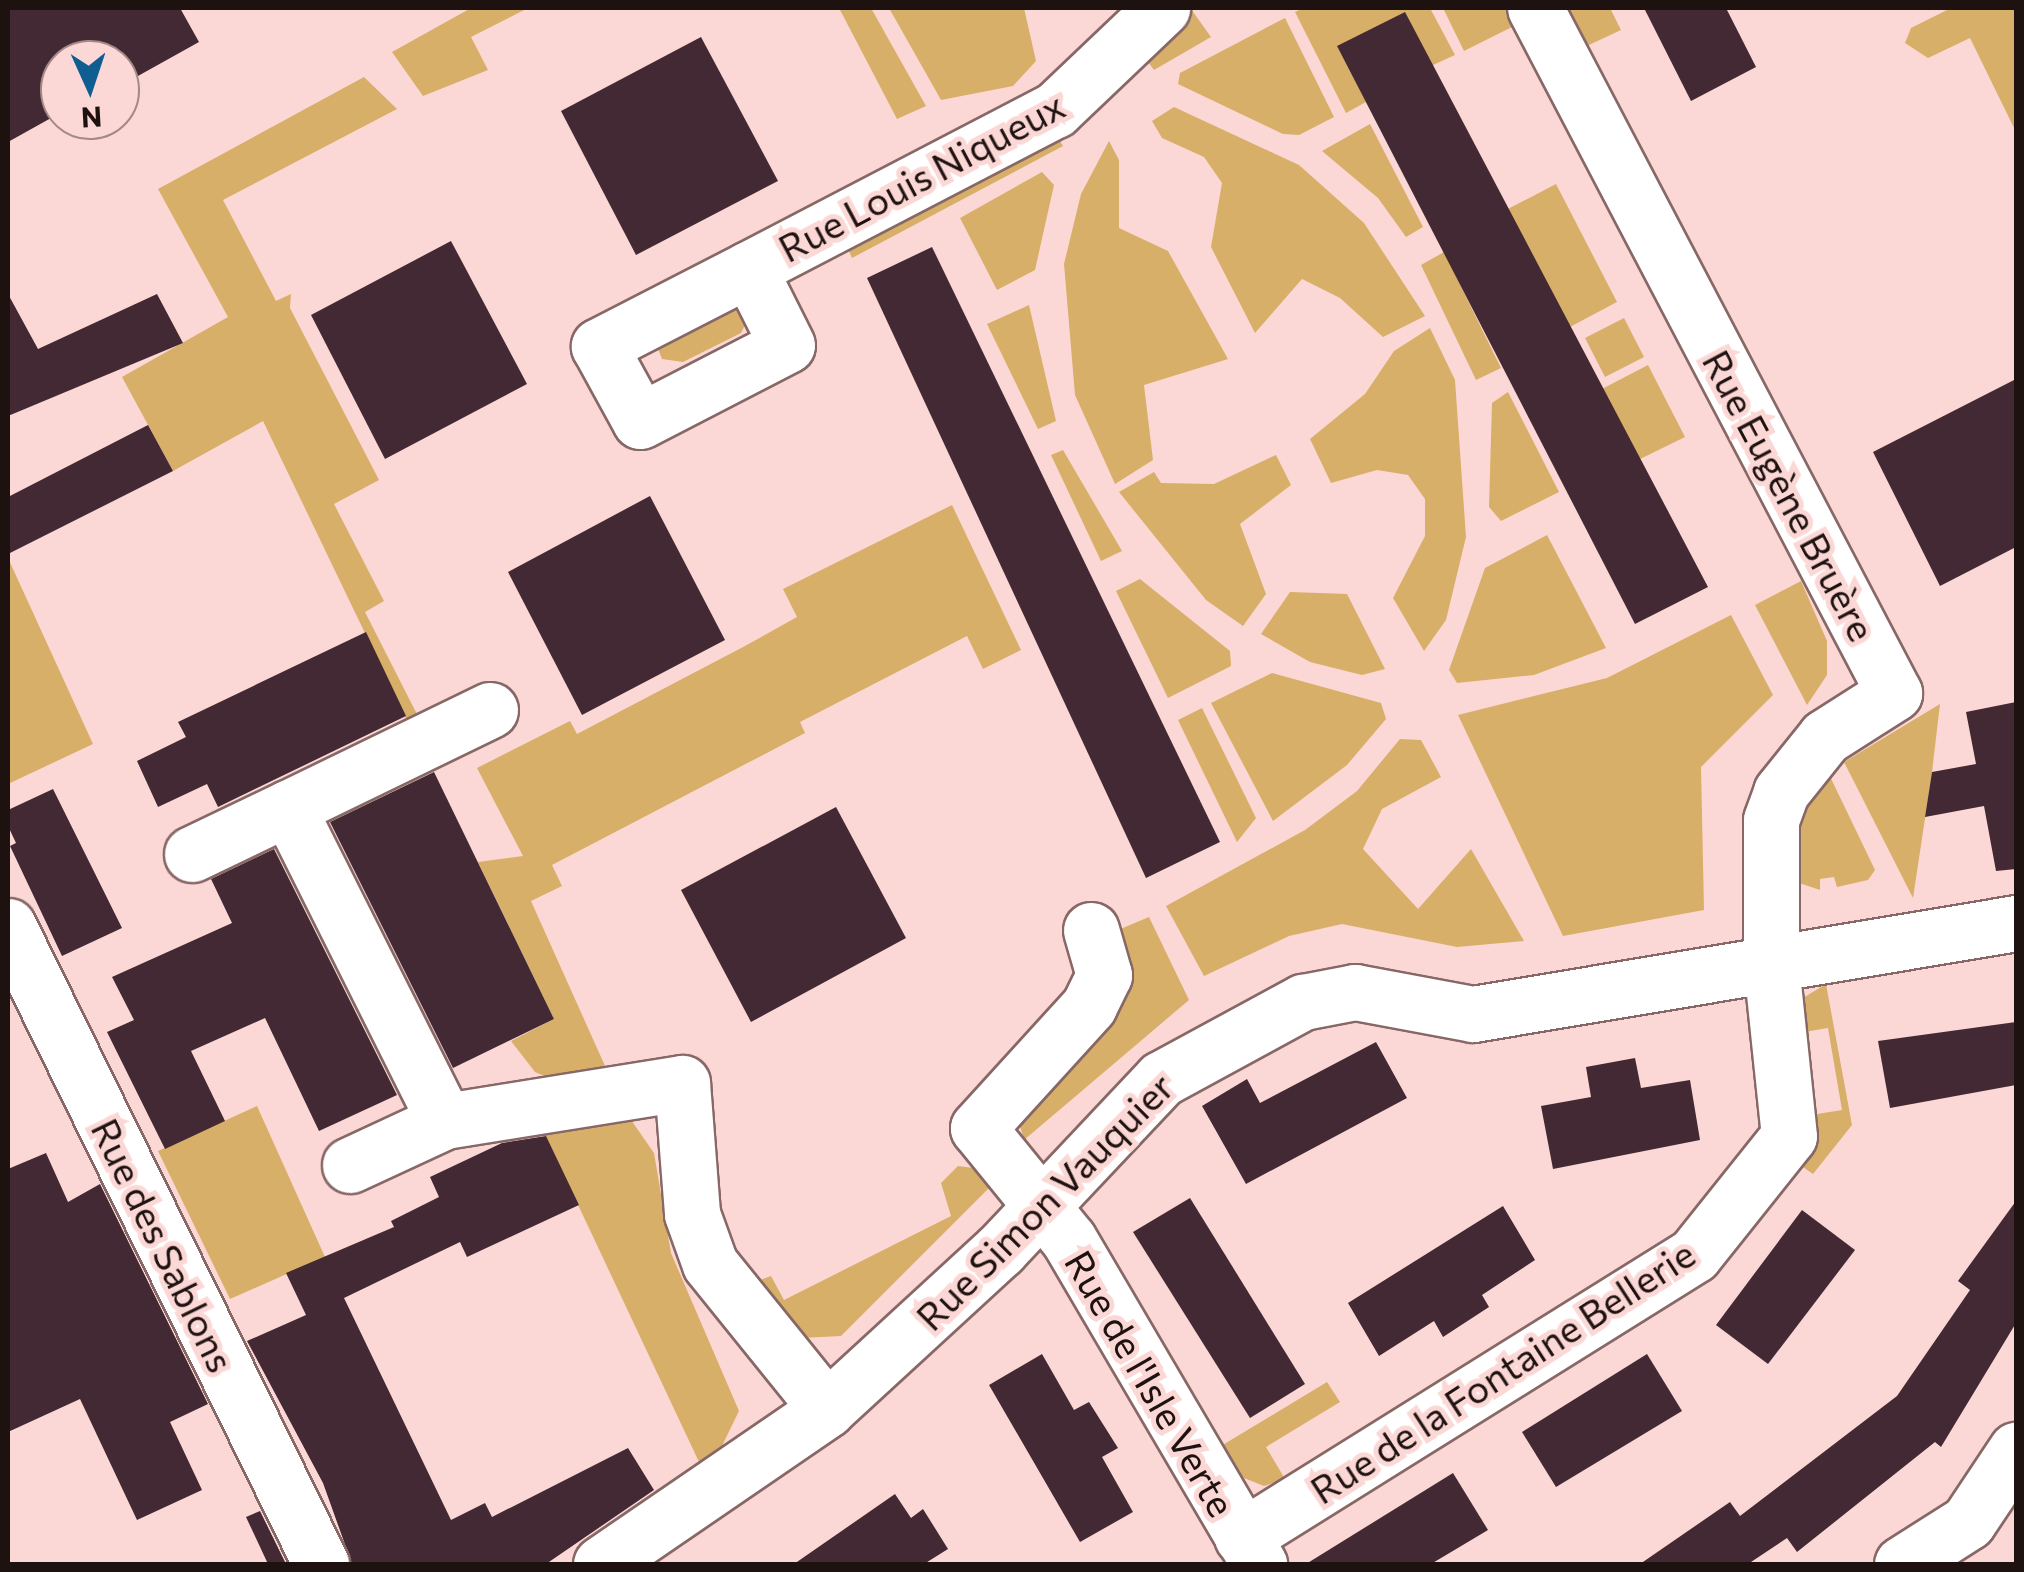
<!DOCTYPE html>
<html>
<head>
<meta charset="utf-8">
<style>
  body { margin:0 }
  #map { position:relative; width:2024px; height:1572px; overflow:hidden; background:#fbd8d5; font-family:Commissioner,sans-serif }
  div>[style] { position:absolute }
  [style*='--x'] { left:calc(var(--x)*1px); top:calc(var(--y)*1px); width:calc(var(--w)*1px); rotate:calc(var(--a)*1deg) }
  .green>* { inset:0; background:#d8af68 }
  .building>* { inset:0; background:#422933 }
  .roads { filter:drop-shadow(2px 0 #876866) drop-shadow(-2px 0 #876866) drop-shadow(0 2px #876866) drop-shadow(0 -2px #876866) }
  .minor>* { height:55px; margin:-27.5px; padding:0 27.5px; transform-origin:27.5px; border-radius:27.5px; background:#fff }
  span { translate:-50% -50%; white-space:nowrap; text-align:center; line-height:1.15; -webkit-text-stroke:10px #fbd8d5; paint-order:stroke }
  .street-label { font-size:38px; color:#1e1211 }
  .frame { position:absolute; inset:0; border:10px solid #1e1211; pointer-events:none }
  .north { position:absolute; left:40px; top:40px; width:100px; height:100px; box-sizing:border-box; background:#fbd8d5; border:2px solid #a38987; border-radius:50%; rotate:177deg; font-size:28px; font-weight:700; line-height:40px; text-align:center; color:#1e1211 }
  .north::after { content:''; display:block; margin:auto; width:35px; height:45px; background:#105e91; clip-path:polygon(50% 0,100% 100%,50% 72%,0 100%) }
</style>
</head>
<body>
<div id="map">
  <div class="green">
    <i style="clip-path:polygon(471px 8px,528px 8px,471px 37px,488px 70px,423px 96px,392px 52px)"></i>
    <i style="clip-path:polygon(839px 8px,871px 8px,926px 106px,897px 119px)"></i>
    <i style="clip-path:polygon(889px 8px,1024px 8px,1036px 61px,1013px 86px,941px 100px)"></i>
    <i style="clip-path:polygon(1304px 8px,1430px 8px,1455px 55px,1433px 65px,1338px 47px,1366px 102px,1346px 113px,1295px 12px)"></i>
    <i style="clip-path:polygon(1443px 8px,1518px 8px,1524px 21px,1464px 51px)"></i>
    <i style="clip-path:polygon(1553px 8px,1610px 8px,1621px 30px,1574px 52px)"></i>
    <i style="clip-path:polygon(1951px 8px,2016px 8px,2016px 132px,1970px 38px,1928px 58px,1905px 43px,1911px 28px)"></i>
    <i style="clip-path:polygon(1191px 9px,1211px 37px,1154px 70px,1145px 58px)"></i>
    <i style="clip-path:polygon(1285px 18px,1334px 117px,1299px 135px,1283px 134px,1178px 84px,1180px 73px)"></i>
    <i style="clip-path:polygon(364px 77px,397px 109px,223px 200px,276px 301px,291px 294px,290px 308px,379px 480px,334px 504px,384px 601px,365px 612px,424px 728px,413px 733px,263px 421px,173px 471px,122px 377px,228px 317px,158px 189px)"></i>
    <i style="clip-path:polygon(1174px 107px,1299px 165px,1364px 223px,1425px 316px,1383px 337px,1340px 298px,1302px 279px,1255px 333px,1211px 247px,1222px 183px,1204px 157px,1162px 138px,1152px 121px)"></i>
    <i style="clip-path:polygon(1370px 124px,1423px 227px,1406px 237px,1378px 198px,1322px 151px)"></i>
    <i style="clip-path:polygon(1055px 133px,1063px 146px,852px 258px,845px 242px)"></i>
    <i style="clip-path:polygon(1109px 141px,1119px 160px,1119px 228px,1168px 251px,1228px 359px,1144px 385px,1153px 460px,1115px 484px,1075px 395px,1064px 264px,1081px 194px)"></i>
    <i style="clip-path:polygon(1042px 172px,1054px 185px,1035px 270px,997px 290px,960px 218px)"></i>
    <i style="clip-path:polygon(1556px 184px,1617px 302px,1568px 328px,1506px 210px)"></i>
    <i style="clip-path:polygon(1444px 252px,1501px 368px,1476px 380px,1421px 265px)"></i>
    <i style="clip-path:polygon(735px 300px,749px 317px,741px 333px,683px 362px,662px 359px,657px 346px)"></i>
    <i style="clip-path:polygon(1029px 305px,1056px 421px,1038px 429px,987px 324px)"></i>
    <i style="clip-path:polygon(1624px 318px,1644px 357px,1605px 377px,1585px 338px)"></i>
    <i style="clip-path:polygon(1430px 328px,1455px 380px,1466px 537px,1446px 620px,1424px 651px,1393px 598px,1425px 536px,1425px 499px,1408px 475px,1377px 470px,1331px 483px,1310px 439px,1365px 394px,1394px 351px)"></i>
    <i style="clip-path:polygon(1648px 365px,1685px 437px,1636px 461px,1600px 390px)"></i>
    <i style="clip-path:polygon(1508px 392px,1559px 492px,1501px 521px,1489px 507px,1492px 403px)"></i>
    <i style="clip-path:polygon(1063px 450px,1122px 551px,1101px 561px,1051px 455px)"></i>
    <i style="clip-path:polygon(1276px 455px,1291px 485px,1240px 524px,1266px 594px,1243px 626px,1206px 600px,1119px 492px,1154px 472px,1161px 483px,1214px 484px)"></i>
    <i style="clip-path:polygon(952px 505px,1021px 650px,983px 669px,967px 636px,800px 722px,805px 733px,552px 865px,562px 886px,531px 901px,610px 1077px,554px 1080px,535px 1072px,511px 1041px,554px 1019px,478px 862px,523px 856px,477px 768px,570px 721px,577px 734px,745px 646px,797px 617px,783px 589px)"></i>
    <i style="clip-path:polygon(1547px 535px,1606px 648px,1534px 675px,1457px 683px,1449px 670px,1485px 568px)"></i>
    <i style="clip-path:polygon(8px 558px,93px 744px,8px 784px)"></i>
    <i style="clip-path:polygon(1140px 579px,1230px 651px,1231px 666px,1168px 698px,1116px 591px)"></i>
    <i style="clip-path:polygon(1801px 581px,1827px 641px,1827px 675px,1807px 705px,1755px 605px)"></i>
    <i style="clip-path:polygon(1290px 592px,1347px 594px,1385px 669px,1362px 675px,1310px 662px,1261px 634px)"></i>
    <i style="clip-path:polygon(1731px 615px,1773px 695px,1701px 767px,1704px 910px,1563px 936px,1458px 715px,1607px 678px)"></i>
    <i style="clip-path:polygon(1272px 673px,1381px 703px,1386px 719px,1347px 765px,1273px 821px,1211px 703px)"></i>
    <i style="clip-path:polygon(1940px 704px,1932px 772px,1913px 898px,1844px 762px)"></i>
    <i style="clip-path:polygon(1202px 708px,1256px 818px,1237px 842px,1178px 720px)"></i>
    <i style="clip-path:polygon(1400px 739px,1421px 740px,1441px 777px,1382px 809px,1363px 849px,1418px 909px,1471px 849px,1524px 941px,1457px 947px,1342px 924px,1289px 936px,1204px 976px,1166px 906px,1305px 830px,1357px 791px)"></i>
    <i style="clip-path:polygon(1824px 764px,1875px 870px,1868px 880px,1837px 887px,1834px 877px,1820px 879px,1820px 890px,1796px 882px,1793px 872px,1800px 799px)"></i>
    <i style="clip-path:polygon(1149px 917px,1189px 1000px,1024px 1140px,1017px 1116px,1120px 1008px,1127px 982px,1118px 930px)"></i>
    <i style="clip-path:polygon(1826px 984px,1852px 1125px,1813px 1174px,1793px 1160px,1805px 1116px,1842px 1110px,1828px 1028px,1792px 1034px,1798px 1001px)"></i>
    <i style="clip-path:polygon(257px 1106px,325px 1257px,230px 1299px,158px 1151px)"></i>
    <i style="clip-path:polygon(629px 1117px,654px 1153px,671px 1253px,739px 1411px,721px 1448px,699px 1462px,540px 1124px)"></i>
    <i style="clip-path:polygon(958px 1166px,974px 1168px,989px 1188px,841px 1336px,802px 1338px,754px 1282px,771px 1276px,784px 1300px,951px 1216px,941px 1183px)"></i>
    <i style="clip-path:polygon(1327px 1382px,1340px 1402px,1266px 1447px,1285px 1479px,1264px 1486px,1244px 1478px,1221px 1446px)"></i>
  </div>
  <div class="building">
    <i style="clip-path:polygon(8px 8px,180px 8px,199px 42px,120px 86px,120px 60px,60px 60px,60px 113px,8px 142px)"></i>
    <i style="clip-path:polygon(1644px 8px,1726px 8px,1756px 67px,1691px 101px)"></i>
    <i style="clip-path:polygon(1405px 12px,1708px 587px,1635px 624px,1337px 46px)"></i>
    <i style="clip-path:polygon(701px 37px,778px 181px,636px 255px,561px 111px)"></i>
    <i style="clip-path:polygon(451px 241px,527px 384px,385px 459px,311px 315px)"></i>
    <i style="clip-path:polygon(932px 247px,1220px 842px,1146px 878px,867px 278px)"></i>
    <i style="clip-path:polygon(8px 294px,38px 349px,157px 294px,183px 343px,8px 416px)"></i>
    <i style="clip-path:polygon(2016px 379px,2016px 547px,1940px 586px,1873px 452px)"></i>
    <i style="clip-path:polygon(148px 425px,173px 471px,8px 554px,8px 497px)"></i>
    <i style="clip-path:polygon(650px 496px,725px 640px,582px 715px,508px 572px)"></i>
    <i style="clip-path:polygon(366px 632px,406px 716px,218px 807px,207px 784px,158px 807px,137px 761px,186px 737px,178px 722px)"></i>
    <i style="clip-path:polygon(2016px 702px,2016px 869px,1996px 871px,1984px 806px,1925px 817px,1932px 772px,1976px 764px,1966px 712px)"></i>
    <i style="clip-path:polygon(434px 772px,554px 1019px,453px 1068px,330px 822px)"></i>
    <i style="clip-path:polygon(53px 789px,122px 928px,62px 956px,10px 846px,16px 843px,8px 826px,8px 810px)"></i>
    <i style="clip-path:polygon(836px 807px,906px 938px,751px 1022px,681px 890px)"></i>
    <i style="clip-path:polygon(274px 849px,397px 1095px,319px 1131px,265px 1018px,191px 1051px,225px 1121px,165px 1149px,107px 1032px,134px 1020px,112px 977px,232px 923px,211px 879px)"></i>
    <i style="clip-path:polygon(2016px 1022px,2016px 1085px,1890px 1108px,1878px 1041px)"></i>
    <i style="clip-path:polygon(1376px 1042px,1407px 1098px,1246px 1184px,1202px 1106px,1247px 1079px,1260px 1103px)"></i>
    <i style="clip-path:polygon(1635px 1058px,1641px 1088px,1690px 1080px,1700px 1140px,1553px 1169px,1541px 1106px,1591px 1097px,1586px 1067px)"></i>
    <i style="clip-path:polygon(546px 1136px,579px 1205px,467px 1257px,460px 1242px,344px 1298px,451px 1520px,485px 1503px,492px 1517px,628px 1448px,654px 1490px,546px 1564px,352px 1564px,323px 1483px,247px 1341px,306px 1315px,286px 1273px,394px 1227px,391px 1221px,439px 1197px,430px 1177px,502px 1143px)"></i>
    <i style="clip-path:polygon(46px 1153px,68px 1202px,100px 1184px,208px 1404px,170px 1422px,202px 1490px,137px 1520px,80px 1399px,8px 1432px,8px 1169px)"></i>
    <i style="clip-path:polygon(1190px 1198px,1305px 1384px,1250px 1418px,1133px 1232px)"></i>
    <i style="clip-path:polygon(2016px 1201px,2016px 1323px,1941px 1447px,1935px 1442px,1797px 1552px,1787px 1538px,1748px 1564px,1640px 1564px,1730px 1502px,1740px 1516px,1897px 1396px,1970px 1290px,1958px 1281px)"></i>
    <i style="clip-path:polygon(1503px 1206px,1535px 1260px,1482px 1295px,1489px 1307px,1443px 1337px,1434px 1321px,1379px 1356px,1348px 1303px)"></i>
    <i style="clip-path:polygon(1802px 1210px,1855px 1250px,1768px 1364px,1716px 1325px)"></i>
    <i style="clip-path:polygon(1042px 1354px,1074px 1410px,1089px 1402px,1118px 1448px,1102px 1457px,1133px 1512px,1080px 1542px,989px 1385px)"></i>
    <i style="clip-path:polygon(1647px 1354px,1682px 1411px,1556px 1487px,1522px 1432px)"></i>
    <i style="clip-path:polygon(1453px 1473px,1488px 1530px,1431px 1564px,1306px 1564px)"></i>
    <i style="clip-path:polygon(895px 1494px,911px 1518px,923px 1509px,948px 1549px,924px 1564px,794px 1564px)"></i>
    <i style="clip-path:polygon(260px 1511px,286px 1564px,268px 1564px,246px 1517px)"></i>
  </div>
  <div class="roads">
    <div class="minor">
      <i style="--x:749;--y:269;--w:169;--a:152.8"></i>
      <i style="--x:599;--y:346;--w:85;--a:61.3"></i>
      <i style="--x:640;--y:421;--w:165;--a:-27.3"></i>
      <i style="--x:787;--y:345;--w:85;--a:-116.6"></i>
      <i style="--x:749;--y:269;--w:345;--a:-27.5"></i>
      <i style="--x:1055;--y:110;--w:148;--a:-43.6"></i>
      <i style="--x:490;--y:710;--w:225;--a:154.1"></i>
      <i style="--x:288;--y:808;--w:350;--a:63.4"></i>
      <i style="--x:445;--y:1121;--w:240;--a:-9.1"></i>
      <i style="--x:682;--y:1083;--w:131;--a:85.6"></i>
      <i style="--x:692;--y:1214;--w:53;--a:70.2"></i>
      <i style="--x:710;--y:1264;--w:186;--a:51.1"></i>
      <i style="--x:192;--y:854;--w:106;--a:-25.6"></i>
      <i style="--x:8;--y:926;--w:711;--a:63.87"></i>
      <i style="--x:1091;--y:930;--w:47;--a:73.9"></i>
      <i style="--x:1104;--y:975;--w:34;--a:116"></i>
      <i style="--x:1089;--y:1006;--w:165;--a:132.3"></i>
      <i style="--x:978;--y:1128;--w:144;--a:50.9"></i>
      <i style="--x:1069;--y:1240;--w:376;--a:59.6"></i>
      <i style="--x:350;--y:1165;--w:105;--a:-24.9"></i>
      <i style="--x:1242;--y:1537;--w:533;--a:-31.96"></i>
      <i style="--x:1694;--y:1255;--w:152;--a:-51.4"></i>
      <i style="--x:1789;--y:1136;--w:172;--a:-96"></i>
      <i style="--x:1771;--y:965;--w:145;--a:-90"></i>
      <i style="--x:1771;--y:820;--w:30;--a:-70"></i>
      <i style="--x:1781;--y:792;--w:70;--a:-51.3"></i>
      <i style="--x:1825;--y:737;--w:82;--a:-32.5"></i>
      <i style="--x:1894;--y:693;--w:773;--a:-117.66"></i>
      <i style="--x:601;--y:1564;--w:274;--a:-34.4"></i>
      <i style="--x:827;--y:1409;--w:235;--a:-42.6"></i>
      <i style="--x:1000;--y:1250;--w:235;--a:-46.7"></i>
      <i style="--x:1161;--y:1079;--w:162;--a:-28.5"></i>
      <i style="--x:1303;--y:1002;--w:53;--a:-10.9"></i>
      <i style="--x:1355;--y:992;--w:120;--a:10.6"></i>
      <i style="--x:1473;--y:1014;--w:551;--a:-9.51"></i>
      <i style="--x:1902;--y:1564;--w:78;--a:-32.5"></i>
      <i style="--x:1968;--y:1522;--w:87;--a:-56.3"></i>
    </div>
  </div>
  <div class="street-label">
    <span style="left:921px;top:176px;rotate:-28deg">Rue Louis Niqueux</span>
    <span style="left:1790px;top:495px;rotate:62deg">Rue Eugène Bruère</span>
    <span style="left:1044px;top:1201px;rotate:-45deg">Rue Simon Vauquier</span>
    <span style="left:164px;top:1245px;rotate:64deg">Rue des Sablons</span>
    <span style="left:1502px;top:1371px;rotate:-33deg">Rue de la Fontaine Bellerie</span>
    <span style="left:1151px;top:1383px;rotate:60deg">Rue de l'Isle Verte</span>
  </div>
  <div class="frame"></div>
  <div class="north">N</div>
</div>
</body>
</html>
